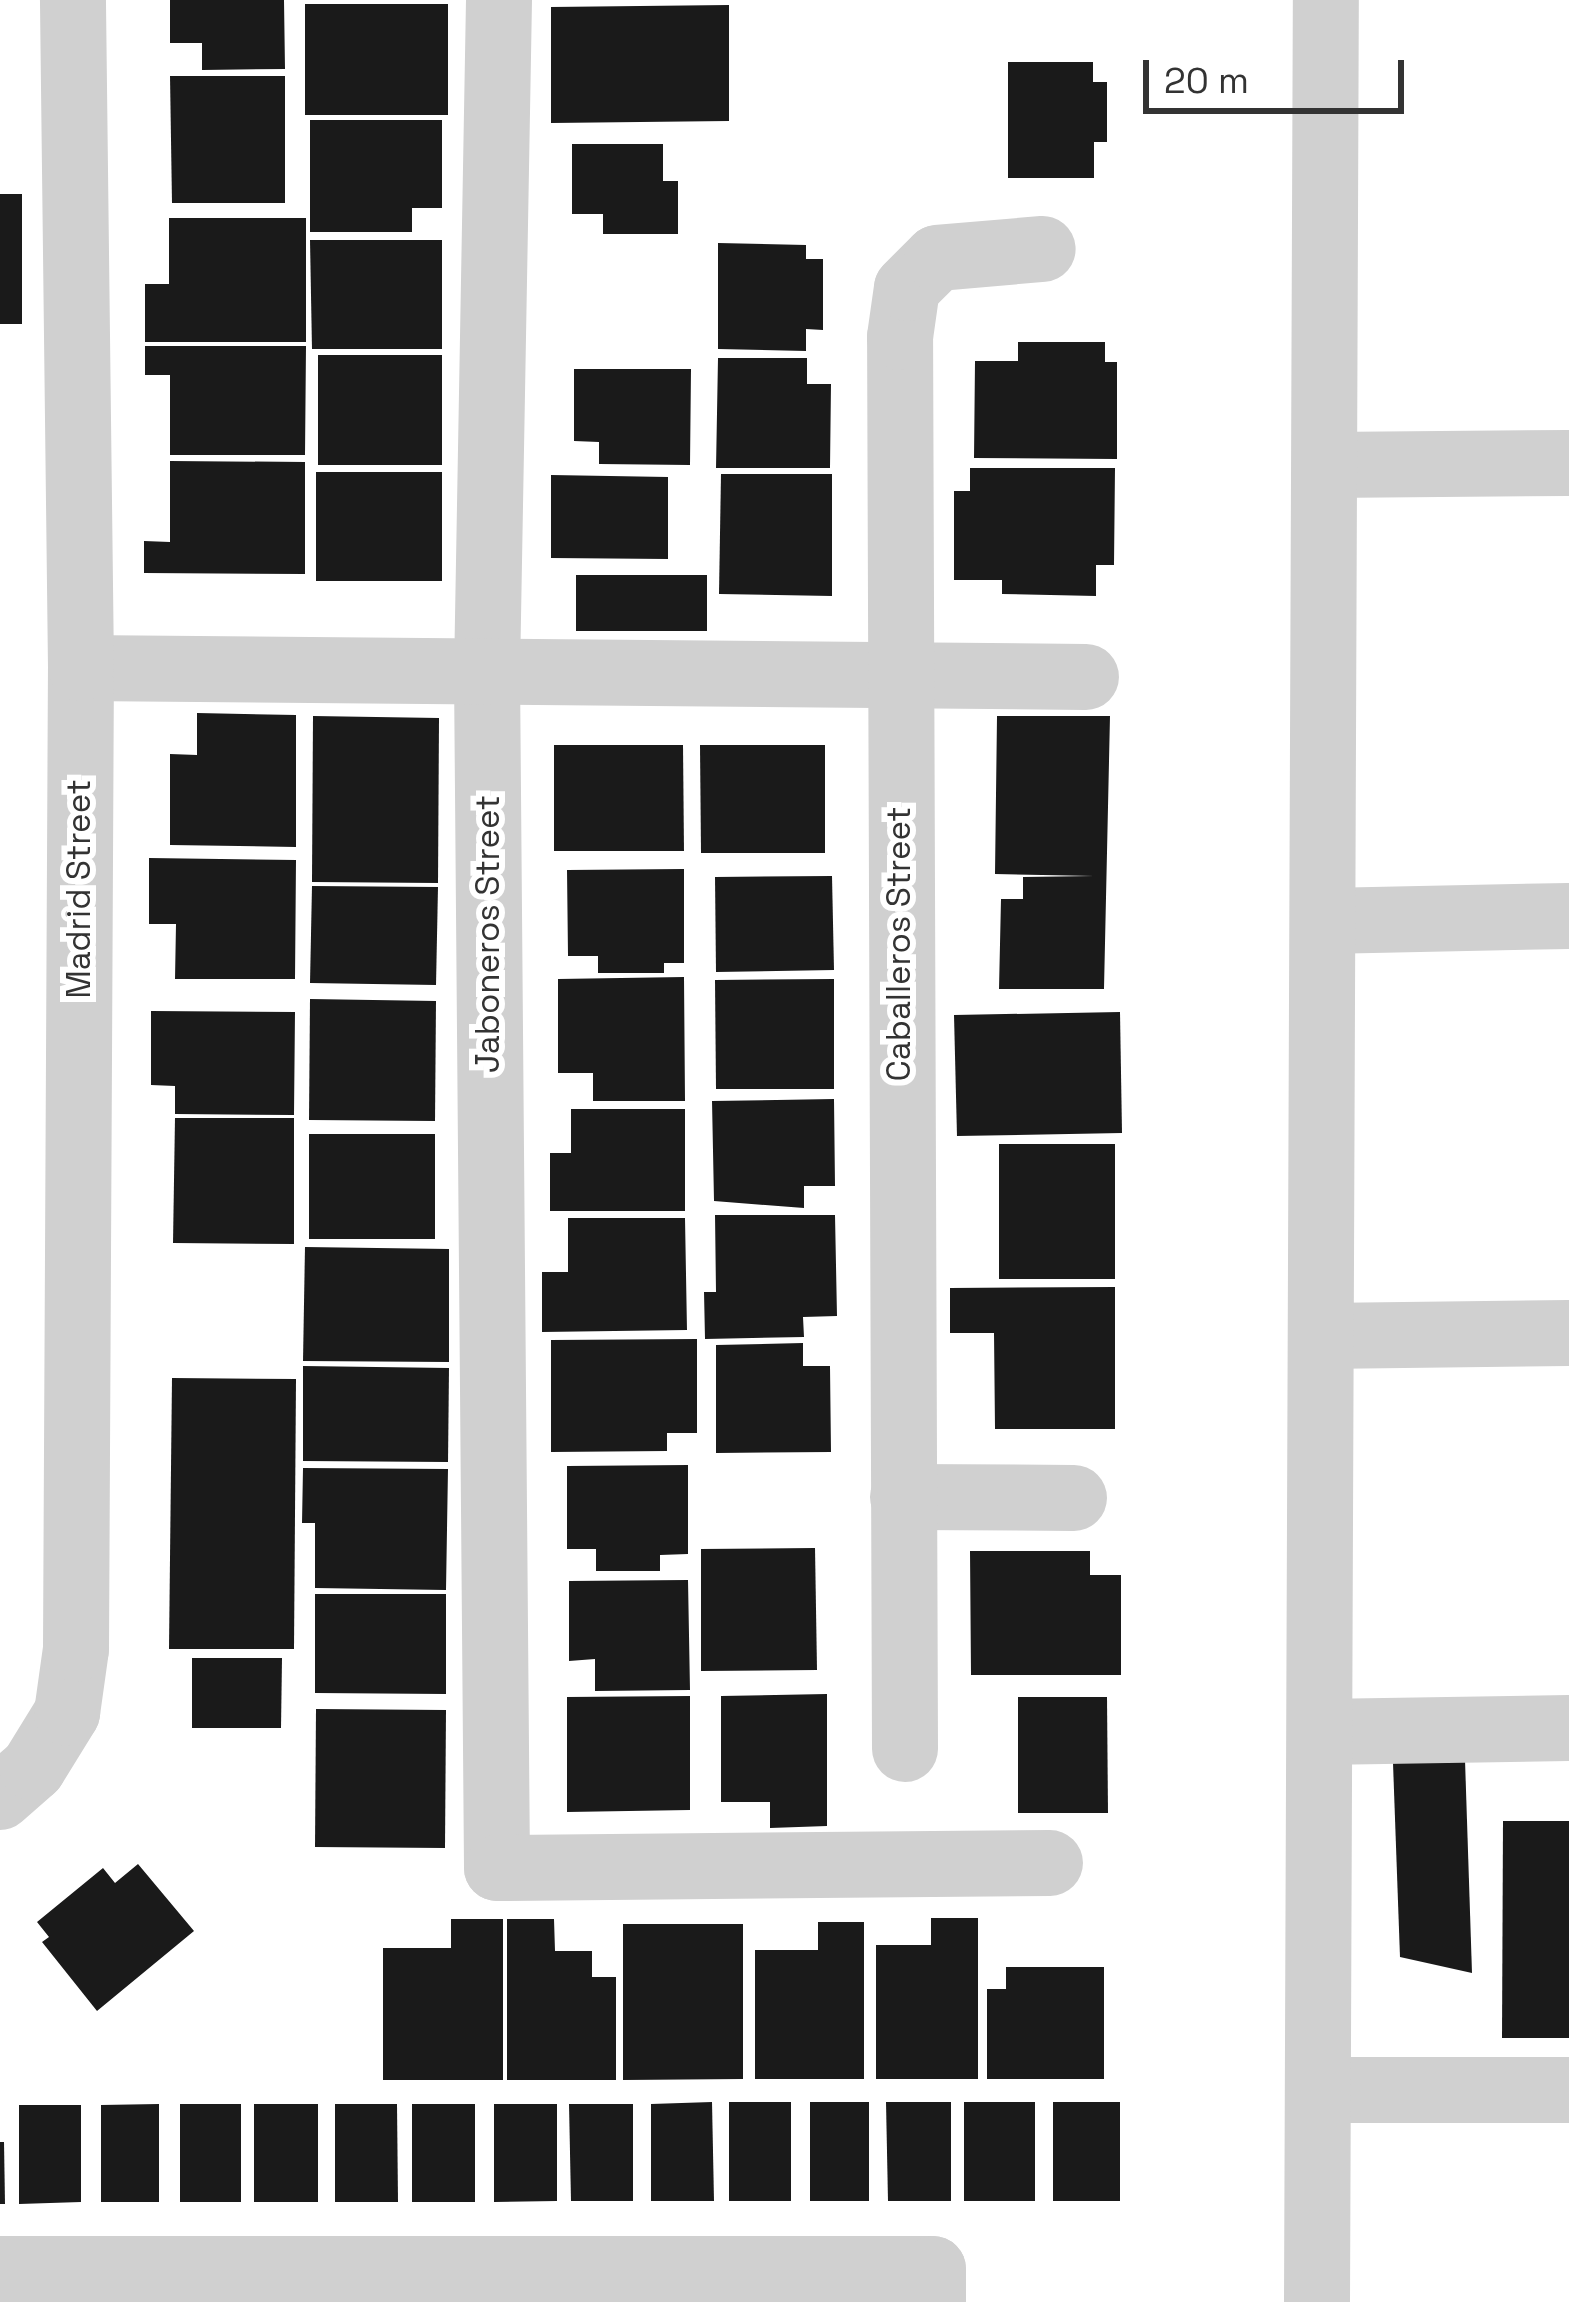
<!DOCTYPE html>
<html>
<head>
<meta charset="utf-8">
<style>
  body { margin:0 }
  #map { position:relative; width:1569px; height:2302px; overflow:hidden; background:#fff; font-family:"Space Grotesk",sans-serif }
  div>[style] { position:absolute }
  [style*='--x'] { left:calc(var(--x)*1px); top:calc(var(--y)*1px); width:calc(var(--w)*1px); rotate:calc(var(--a)*1deg) }
  .building>* { inset:0; background:#1a1a1a }
  .minor>* { height:66px; margin:-33px; padding:0 33px; transform-origin:33px; border-radius:33px; background:#d0d0d0 }
  span { translate:-50% -50%; white-space:nowrap; text-align:center; line-height:1.15; -webkit-text-stroke:12px #fff; paint-order:stroke }
  .street-label { font-size:33px; color:#333 }
  .scale { position:absolute; left:1143px; top:60px; width:261px; height:54px; box-sizing:border-box; border:6px solid #333; border-top:0; padding-left:15px; font-size:36px; line-height:42px; white-space:nowrap; color:#333; -webkit-text-stroke:9px #fff; paint-order:stroke }
</style>
</head>
<body>
<div id="map">
  <div class="building">
    <i style="clip-path:polygon(170px 0,284px 0,285px 69px,202px 70px,202px 43px,170px 43px)"></i>
    <i style="clip-path:polygon(305px 4px,448px 4px,448px 115px,305px 115px)"></i>
    <i style="clip-path:polygon(729px 5px,729px 121px,551px 123px,551px 7px)"></i>
    <i style="clip-path:polygon(1008px 62px,1093px 62px,1093px 82px,1107px 82px,1107px 142px,1094px 142px,1094px 178px,1008px 178px)"></i>
    <i style="clip-path:polygon(170px 76px,285px 76px,285px 203px,172px 203px)"></i>
    <i style="clip-path:polygon(310px 120px,442px 120px,442px 208px,412px 208px,412px 232px,310px 232px)"></i>
    <i style="clip-path:polygon(572px 144px,663px 144px,663px 181px,678px 181px,678px 234px,603px 234px,603px 214px,572px 214px)"></i>
    <i style="clip-path:polygon(0 194px,22px 194px,22px 324px,0 324px)"></i>
    <i style="clip-path:polygon(169px 218px,306px 218px,306px 342px,145px 342px,145px 284px,169px 284px)"></i>
    <i style="clip-path:polygon(310px 240px,442px 240px,442px 349px,312px 349px)"></i>
    <i style="clip-path:polygon(718px 243px,806px 245px,806px 259px,823px 259px,823px 330px,806px 329px,806px 351px,718px 349px)"></i>
    <i style="clip-path:polygon(1018px 342px,1105px 342px,1105px 362px,1117px 362px,1117px 459px,974px 458px,975px 361px,1018px 361px)"></i>
    <i style="clip-path:polygon(145px 346px,306px 346px,305px 455px,170px 455px,170px 375px,145px 375px)"></i>
    <i style="clip-path:polygon(318px 355px,442px 355px,442px 465px,318px 465px)"></i>
    <i style="clip-path:polygon(718px 358px,807px 358px,807px 384px,831px 384px,830px 468px,716px 468px)"></i>
    <i style="clip-path:polygon(574px 369px,691px 369px,690px 465px,599px 464px,599px 442px,574px 441px)"></i>
    <i style="clip-path:polygon(170px 461px,305px 462px,305px 574px,144px 573px,144px 541px,170px 542px)"></i>
    <i style="clip-path:polygon(970px 468px,1115px 468px,1114px 565px,1096px 565px,1096px 596px,1002px 594px,1002px 580px,954px 580px,954px 491px,970px 491px)"></i>
    <i style="clip-path:polygon(316px 472px,442px 472px,442px 581px,316px 581px)"></i>
    <i style="clip-path:polygon(721px 474px,832px 474px,832px 596px,719px 594px)"></i>
    <i style="clip-path:polygon(551px 475px,668px 477px,668px 559px,551px 558px)"></i>
    <i style="clip-path:polygon(576px 575px,707px 575px,707px 631px,576px 631px)"></i>
    <i style="clip-path:polygon(197px 713px,296px 715px,296px 847px,170px 845px,170px 754px,197px 755px)"></i>
    <i style="clip-path:polygon(313px 716px,439px 718px,438px 883px,312px 882px)"></i>
    <i style="clip-path:polygon(997px 716px,1110px 716px,1104px 989px,999px 989px,1001px 899px,1023px 899px,1023px 877px,1094px 876px,995px 874px)"></i>
    <i style="clip-path:polygon(554px 745px,683px 745px,684px 851px,554px 851px)"></i>
    <i style="clip-path:polygon(700px 745px,825px 745px,825px 853px,701px 853px)"></i>
    <i style="clip-path:polygon(149px 858px,296px 860px,295px 979px,175px 979px,176px 924px,149px 924px)"></i>
    <i style="clip-path:polygon(684px 869px,684px 963px,664px 963px,664px 973px,598px 973px,598px 956px,568px 956px,567px 870px)"></i>
    <i style="clip-path:polygon(832px 876px,834px 970px,716px 972px,715px 877px)"></i>
    <i style="clip-path:polygon(312px 886px,438px 887px,436px 985px,310px 983px)"></i>
    <i style="clip-path:polygon(684px 977px,685px 1101px,593px 1101px,593px 1073px,558px 1073px,558px 979px)"></i>
    <i style="clip-path:polygon(834px 979px,834px 1089px,716px 1089px,715px 980px)"></i>
    <i style="clip-path:polygon(310px 999px,436px 1001px,435px 1121px,309px 1120px)"></i>
    <i style="clip-path:polygon(151px 1011px,295px 1012px,294px 1115px,175px 1114px,175px 1086px,151px 1085px)"></i>
    <i style="clip-path:polygon(1120px 1012px,1122px 1133px,957px 1136px,954px 1015px)"></i>
    <i style="clip-path:polygon(834px 1099px,835px 1186px,804px 1186px,804px 1208px,714px 1201px,712px 1101px)"></i>
    <i style="clip-path:polygon(571px 1109px,685px 1109px,685px 1211px,550px 1211px,550px 1153px,571px 1153px)"></i>
    <i style="clip-path:polygon(175px 1118px,294px 1118px,294px 1244px,173px 1243px)"></i>
    <i style="clip-path:polygon(309px 1134px,435px 1134px,435px 1239px,309px 1239px)"></i>
    <i style="clip-path:polygon(999px 1144px,1115px 1144px,1115px 1279px,999px 1279px)"></i>
    <i style="clip-path:polygon(715px 1215px,835px 1215px,837px 1316px,803px 1317px,804px 1337px,705px 1339px,704px 1292px,716px 1292px)"></i>
    <i style="clip-path:polygon(568px 1218px,685px 1218px,687px 1330px,542px 1332px,542px 1272px,568px 1272px)"></i>
    <i style="clip-path:polygon(305px 1247px,449px 1249px,449px 1362px,303px 1361px)"></i>
    <i style="clip-path:polygon(1115px 1287px,1115px 1429px,995px 1429px,994px 1333px,950px 1333px,950px 1288px)"></i>
    <i style="clip-path:polygon(697px 1339px,697px 1433px,667px 1433px,667px 1451px,551px 1452px,551px 1340px)"></i>
    <i style="clip-path:polygon(803px 1343px,803px 1366px,830px 1366px,831px 1452px,716px 1453px,716px 1345px)"></i>
    <i style="clip-path:polygon(303px 1366px,449px 1368px,448px 1462px,303px 1461px)"></i>
    <i style="clip-path:polygon(172px 1378px,296px 1379px,294px 1649px,169px 1649px)"></i>
    <i style="clip-path:polygon(688px 1465px,688px 1554px,660px 1555px,660px 1571px,596px 1571px,596px 1549px,567px 1549px,567px 1466px)"></i>
    <i style="clip-path:polygon(303px 1468px,448px 1469px,446px 1590px,315px 1588px,315px 1523px,302px 1523px)"></i>
    <i style="clip-path:polygon(815px 1548px,817px 1670px,701px 1671px,701px 1549px)"></i>
    <i style="clip-path:polygon(970px 1551px,1090px 1551px,1090px 1575px,1121px 1575px,1121px 1675px,971px 1675px)"></i>
    <i style="clip-path:polygon(688px 1580px,690px 1690px,595px 1691px,595px 1659px,569px 1661px,569px 1581px)"></i>
    <i style="clip-path:polygon(315px 1594px,446px 1594px,446px 1694px,315px 1693px)"></i>
    <i style="clip-path:polygon(192px 1658px,282px 1658px,281px 1728px,192px 1728px)"></i>
    <i style="clip-path:polygon(827px 1694px,827px 1826px,770px 1828px,770px 1802px,721px 1802px,721px 1696px)"></i>
    <i style="clip-path:polygon(690px 1696px,690px 1810px,567px 1812px,567px 1697px)"></i>
    <i style="clip-path:polygon(1018px 1697px,1107px 1697px,1108px 1813px,1018px 1813px)"></i>
    <i style="clip-path:polygon(316px 1709px,446px 1710px,445px 1848px,315px 1847px)"></i>
    <i style="clip-path:polygon(1465px 1760px,1472px 1973px,1400px 1957px,1393px 1763px)"></i>
    <i style="clip-path:polygon(1503px 1821px,1569px 1821px,1569px 2038px,1502px 2038px)"></i>
    <i style="clip-path:polygon(138px 1864px,194px 1931px,97px 2011px,42px 1942px,49px 1937px,37px 1922px,103px 1868px,115px 1883px)"></i>
    <i style="clip-path:polygon(931px 1918px,978px 1918px,978px 2079px,876px 2079px,876px 1945px,931px 1945px)"></i>
    <i style="clip-path:polygon(451px 1919px,503px 1919px,503px 2080px,383px 2080px,383px 1948px,451px 1948px)"></i>
    <i style="clip-path:polygon(507px 1919px,554px 1919px,555px 1951px,592px 1951px,592px 1977px,616px 1977px,616px 2080px,507px 2080px)"></i>
    <i style="clip-path:polygon(818px 1922px,864px 1922px,864px 2079px,755px 2079px,755px 1950px,818px 1950px)"></i>
    <i style="clip-path:polygon(623px 1924px,743px 1924px,743px 2079px,623px 2080px)"></i>
    <i style="clip-path:polygon(1006px 1967px,1104px 1967px,1104px 2079px,987px 2079px,987px 1989px,1006px 1989px)"></i>
    <i style="clip-path:polygon(712px 2102px,714px 2201px,651px 2201px,651px 2104px)"></i>
    <i style="clip-path:polygon(729px 2102px,791px 2102px,791px 2201px,729px 2201px)"></i>
    <i style="clip-path:polygon(810px 2102px,869px 2102px,869px 2201px,810px 2201px)"></i>
    <i style="clip-path:polygon(886px 2102px,951px 2102px,951px 2201px,888px 2201px)"></i>
    <i style="clip-path:polygon(964px 2102px,1035px 2102px,1035px 2201px,964px 2201px)"></i>
    <i style="clip-path:polygon(1053px 2102px,1120px 2102px,1120px 2201px,1053px 2201px)"></i>
    <i style="clip-path:polygon(159px 2104px,159px 2202px,101px 2202px,101px 2105px)"></i>
    <i style="clip-path:polygon(180px 2104px,241px 2104px,241px 2202px,180px 2202px)"></i>
    <i style="clip-path:polygon(254px 2104px,318px 2104px,318px 2202px,254px 2202px)"></i>
    <i style="clip-path:polygon(335px 2104px,397px 2104px,398px 2202px,335px 2202px)"></i>
    <i style="clip-path:polygon(412px 2104px,475px 2104px,475px 2202px,412px 2202px)"></i>
    <i style="clip-path:polygon(494px 2104px,557px 2104px,557px 2201px,494px 2202px)"></i>
    <i style="clip-path:polygon(569px 2104px,633px 2104px,633px 2201px,571px 2201px)"></i>
    <i style="clip-path:polygon(19px 2105px,81px 2105px,81px 2202px,19px 2204px)"></i>
    <i style="clip-path:polygon(0 2142px,4px 2142px,5px 2204px,0 2204px)"></i>
  </div>
  <div class="minor">
    <i style="--x:499;--y:0;--w:673;--a:91.02"></i>
    <i style="--x:487;--y:673;--w:1195;--a:89.52"></i>
    <i style="--x:497;--y:1868;--w:553;--a:-0.52"></i>
    <i style="--x:1326;--y:465;--w:243;--a:-0.5"></i>
    <i style="--x:81;--y:668;--w:1005;--a:0.51"></i>
    <i style="--x:1325;--y:921;--w:244;--a:-1.2"></i>
    <i style="--x:1322;--y:1336;--w:247;--a:-0.7"></i>
    <i style="--x:903;--y:1497;--w:171;--a:0.3"></i>
    <i style="--x:1321;--y:1732;--w:248;--a:-0.9"></i>
    <i style="--x:905;--y:1749;--w:1412;--a:-90.2"></i>
    <i style="--x:900;--y:337;--w:49;--a:-81.9"></i>
    <i style="--x:907;--y:288;--w:42;--a:-45"></i>
    <i style="--x:937;--y:258;--w:106;--a:-4.9"></i>
    <i style="--x:0;--y:1797;--w:44;--a:-41.3"></i>
    <i style="--x:33;--y:1768;--w:65;--a:-58.3"></i>
    <i style="--x:67;--y:1713;--w:65;--a:-82"></i>
    <i style="--x:76;--y:1649;--w:981;--a:-89.71"></i>
    <i style="--x:81;--y:668;--w:668;--a:-90.69"></i>
    <i style="--x:1319;--y:2090;--w:250;--a:0"></i>
    <i style="--x:0;--y:2269;--w:933;--a:0"></i>
    <i style="--x:933;--y:2269;--w:33;--a:90"></i>
    <i style="--x:1317;--y:2302;--w:2302;--a:-89.78"></i>
  </div>
  <div class="street-label">
    <span style="left:80px;top:889px;rotate:-90deg">Madrid Street</span>
    <span style="left:489px;top:934px;rotate:-90deg">Jaboneros Street</span>
    <span style="left:900px;top:944px;rotate:-90deg">Caballeros Street</span>
  </div>
  <div class="scale">20 m</div>
</div>
</body>
</html>
